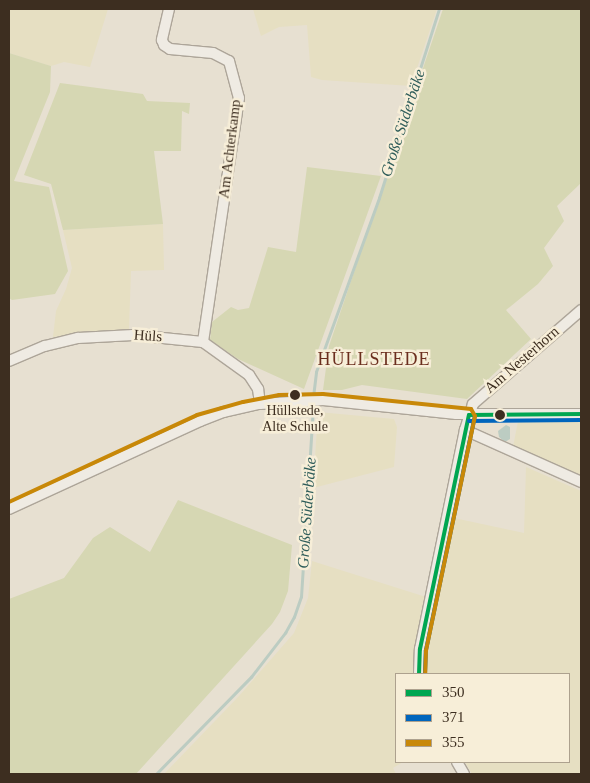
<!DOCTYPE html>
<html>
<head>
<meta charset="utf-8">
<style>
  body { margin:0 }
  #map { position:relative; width:590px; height:783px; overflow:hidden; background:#e7e0d1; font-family:"Times New Roman",serif }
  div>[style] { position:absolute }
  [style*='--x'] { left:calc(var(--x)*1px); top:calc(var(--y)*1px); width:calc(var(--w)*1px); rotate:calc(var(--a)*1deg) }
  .farmland>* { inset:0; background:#e6dfc2 }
  .green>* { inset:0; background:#d6d7b3 }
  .water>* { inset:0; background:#bcccc2 }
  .stream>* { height:2.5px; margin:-1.25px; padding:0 1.25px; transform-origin:1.25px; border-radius:1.25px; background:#bcccc2 }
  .roads { filter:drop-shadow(1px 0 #ada599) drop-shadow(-1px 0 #ada599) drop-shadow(0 1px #ada599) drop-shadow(0 -1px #ada599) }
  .minor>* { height:10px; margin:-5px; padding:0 5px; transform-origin:5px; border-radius:5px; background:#efebe3 }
  .bus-1>* { height:4px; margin:-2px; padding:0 2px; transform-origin:2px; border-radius:2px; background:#00a651 }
  .bus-2>* { height:4px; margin:-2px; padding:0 2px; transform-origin:2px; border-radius:2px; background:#0065bd }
  .bus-3>* { height:4px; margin:-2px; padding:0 2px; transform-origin:2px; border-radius:2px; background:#c88808 }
  .dots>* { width:14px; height:14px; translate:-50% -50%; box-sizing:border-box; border:2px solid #f7eed8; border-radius:50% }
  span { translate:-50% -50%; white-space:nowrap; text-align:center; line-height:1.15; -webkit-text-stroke:5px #f7eed8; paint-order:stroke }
  .bus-label { font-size:14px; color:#3d2e20 }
  .street-label { font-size:15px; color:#3d2e20 }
  .water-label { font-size:16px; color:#2f5d5a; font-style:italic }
  .quarter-label { font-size:18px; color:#6b2e1e; letter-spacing:1px }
  .frame { position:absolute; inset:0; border:10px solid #3d2e20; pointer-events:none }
  .legend { position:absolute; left:395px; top:673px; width:175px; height:90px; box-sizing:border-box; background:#f7eed8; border:1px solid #ada18e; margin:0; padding:6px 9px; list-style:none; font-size:15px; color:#3d2e20 }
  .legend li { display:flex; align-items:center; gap:10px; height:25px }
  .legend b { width:25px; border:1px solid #ada18e }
</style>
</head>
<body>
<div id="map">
  <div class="farmland">
    <i style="clip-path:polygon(9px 9px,108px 9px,90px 67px,64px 62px,51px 66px,9px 53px)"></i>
    <i style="clip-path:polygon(253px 9px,437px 9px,411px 86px,322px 80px,311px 77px,307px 25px,279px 27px,261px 36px)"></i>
    <i style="clip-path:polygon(163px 224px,164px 270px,131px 271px,129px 329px,53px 337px,56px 311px,66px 289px,72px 268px,63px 230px)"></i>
    <i style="clip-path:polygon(318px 412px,394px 419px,397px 427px,394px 467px,313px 488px)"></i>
    <i style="clip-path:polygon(581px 419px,581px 480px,513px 447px,518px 421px)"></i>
    <i style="clip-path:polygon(526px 467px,581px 491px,581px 774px,472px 774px,465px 762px,569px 762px,569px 674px,427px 674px,423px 654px,454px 518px,524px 533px)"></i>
    <i style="clip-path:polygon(312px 561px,426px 597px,415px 649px,414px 674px,396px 674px,396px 762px,403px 762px,393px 768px,396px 774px,164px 774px,239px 696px,294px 633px,308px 598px)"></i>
  </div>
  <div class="green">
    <i style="clip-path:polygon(443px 9px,581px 9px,581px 183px,557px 206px,564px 221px,544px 248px,553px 266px,538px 284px,506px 310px,531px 339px,467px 399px,362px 385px,342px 390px,323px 390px,329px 346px)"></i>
    <i style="clip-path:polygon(9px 53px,51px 66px,50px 92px,14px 181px,49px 187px,68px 271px,55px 294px,12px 300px,9px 298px)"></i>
    <i style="clip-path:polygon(60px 83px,143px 94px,147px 101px,190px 103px,189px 114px,182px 111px,181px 151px,154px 151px,163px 224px,63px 230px,51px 184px,24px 175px)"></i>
    <i style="clip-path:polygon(307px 167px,381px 176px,304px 389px,238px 359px,210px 340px,212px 322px,231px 307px,238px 310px,249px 308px,268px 247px,296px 252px)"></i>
    <i style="clip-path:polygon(178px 500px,292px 545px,288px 591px,280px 612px,272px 624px,136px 774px,9px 774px,9px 599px,64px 578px,93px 538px,110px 527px,150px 552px)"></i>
  </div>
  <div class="water">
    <i style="clip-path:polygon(506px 425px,510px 427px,510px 439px,505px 442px,499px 437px,498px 431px)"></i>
  </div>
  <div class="stream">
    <i style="--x:313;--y:397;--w:25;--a:-83"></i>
    <i style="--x:316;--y:372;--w:185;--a:-70.1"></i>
    <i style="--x:379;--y:198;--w:198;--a:-72.4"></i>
    <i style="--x:156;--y:774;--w:136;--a:-45.6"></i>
    <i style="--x:251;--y:677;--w:56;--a:-52.3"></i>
    <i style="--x:285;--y:633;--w:18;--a:-61"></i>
    <i style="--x:294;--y:617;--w:21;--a:-71"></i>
    <i style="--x:301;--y:597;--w:192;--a:-86.4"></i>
  </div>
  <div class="roads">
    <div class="minor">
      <i style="--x:169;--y:9;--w:32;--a:103"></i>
      <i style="--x:162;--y:40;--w:5;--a:68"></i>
      <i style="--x:164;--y:45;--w:7;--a:34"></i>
      <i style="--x:170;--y:49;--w:43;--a:5.3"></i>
      <i style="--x:213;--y:53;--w:18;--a:27"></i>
      <i style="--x:229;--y:61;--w:38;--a:75"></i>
      <i style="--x:239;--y:98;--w:247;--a:98.4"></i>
      <i style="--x:9;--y:361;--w:39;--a:-23"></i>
      <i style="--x:45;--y:346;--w:34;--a:-14"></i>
      <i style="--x:78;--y:338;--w:55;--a:-3.1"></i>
      <i style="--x:133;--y:335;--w:70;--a:5.7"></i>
      <i style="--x:203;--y:342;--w:57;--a:35.7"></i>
      <i style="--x:249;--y:375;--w:17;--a:57"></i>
      <i style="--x:258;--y:389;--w:15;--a:82"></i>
      <i style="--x:465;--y:430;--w:127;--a:24.1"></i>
      <i style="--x:9;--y:509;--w:210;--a:-24.7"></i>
      <i style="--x:200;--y:421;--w:26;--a:-21"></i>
      <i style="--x:224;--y:412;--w:37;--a:-13"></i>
      <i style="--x:260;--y:404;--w:63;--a:-3.6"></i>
      <i style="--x:323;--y:400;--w:134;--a:6"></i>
      <i style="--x:456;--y:414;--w:125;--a:0"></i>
      <i style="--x:419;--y:674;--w:25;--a:-88"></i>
      <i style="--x:420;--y:649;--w:224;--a:-78.4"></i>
      <i style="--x:465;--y:430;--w:27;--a:-73"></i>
      <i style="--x:473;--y:404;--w:143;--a:-41"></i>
      <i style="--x:457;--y:762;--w:14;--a:60"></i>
    </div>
  </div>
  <div class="bus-1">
    <i style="--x:469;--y:415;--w:112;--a:-0.5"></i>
    <i style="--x:419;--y:674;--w:25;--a:-88"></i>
    <i style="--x:420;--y:649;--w:239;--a:-78.2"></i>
  </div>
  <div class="bus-2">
    <i style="--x:469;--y:421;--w:112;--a:-0.5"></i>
    <i style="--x:425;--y:674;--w:24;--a:-88"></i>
    <i style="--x:426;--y:650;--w:239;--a:-78.2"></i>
  </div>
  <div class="bus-3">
    <i style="--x:9;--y:502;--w:207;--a:-24.8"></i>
    <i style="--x:197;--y:415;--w:48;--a:-15.8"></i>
    <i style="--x:243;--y:402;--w:37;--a:-11"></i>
    <i style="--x:279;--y:395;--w:44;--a:-1.3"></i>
    <i style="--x:323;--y:394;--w:149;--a:5.8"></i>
    <i style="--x:471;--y:409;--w:8;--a:60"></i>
    <i style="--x:475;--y:416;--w:239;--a:101.8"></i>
    <i style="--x:426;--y:650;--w:24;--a:92"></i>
  </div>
  <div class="dots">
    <i style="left:295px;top:395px;background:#3d2e20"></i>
    <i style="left:500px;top:415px;background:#3d2e20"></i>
  </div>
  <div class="bus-label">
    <span style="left:295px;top:419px">Hüllstede,<br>Alte Schule</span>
  </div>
  <div class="street-label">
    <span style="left:230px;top:149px;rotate:-83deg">Am Achterkamp</span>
    <span style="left:148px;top:336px;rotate:4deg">Hüls</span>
    <span style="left:522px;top:360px;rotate:-41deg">Am Nesterhorn</span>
  </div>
  <div class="water-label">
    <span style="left:403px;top:123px;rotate:-72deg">Große Süderbäke</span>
    <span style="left:307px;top:513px;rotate:-86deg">Große Süderbäke</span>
  </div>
  <div class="quarter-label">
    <span style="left:374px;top:359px">HÜLLSTEDE</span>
  </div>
  <div class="frame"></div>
  <ul class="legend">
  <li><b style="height:6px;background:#00a651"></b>350</li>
  <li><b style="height:6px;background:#0065bd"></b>371</li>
  <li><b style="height:6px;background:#c88808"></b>355</li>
  </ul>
</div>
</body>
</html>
